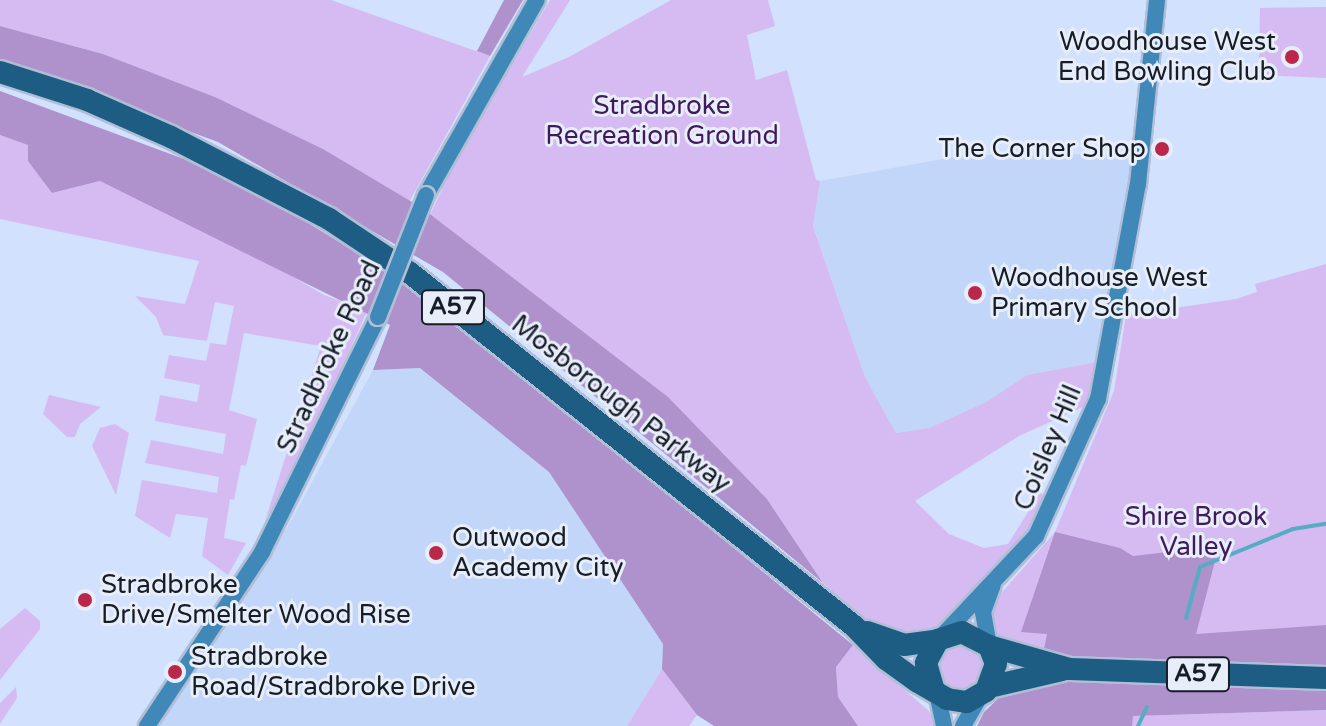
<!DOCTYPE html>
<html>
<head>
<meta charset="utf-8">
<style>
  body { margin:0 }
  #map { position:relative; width:1326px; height:726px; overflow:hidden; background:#d1e1fe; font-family:"Varela Round",sans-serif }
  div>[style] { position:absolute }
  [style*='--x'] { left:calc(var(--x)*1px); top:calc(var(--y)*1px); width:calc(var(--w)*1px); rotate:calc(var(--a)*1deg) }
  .built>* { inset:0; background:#c2d6f9 }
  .green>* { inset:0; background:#d6bbf2 }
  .round { border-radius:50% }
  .forest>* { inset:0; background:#af91cc }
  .stream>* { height:4px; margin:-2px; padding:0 2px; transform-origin:2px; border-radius:2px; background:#56acc3 }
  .roads { filter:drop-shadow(2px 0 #b0bed7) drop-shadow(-2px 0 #b0bed7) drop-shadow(0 2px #b0bed7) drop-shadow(0 -2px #b0bed7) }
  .secondary>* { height:16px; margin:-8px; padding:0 8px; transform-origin:8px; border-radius:8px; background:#4088b7 }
  .highway>* { height:22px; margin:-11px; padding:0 11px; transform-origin:11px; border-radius:11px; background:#1d5d84 }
  .bridges { filter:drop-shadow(2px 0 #b0bed7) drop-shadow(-2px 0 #b0bed7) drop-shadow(0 2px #b0bed7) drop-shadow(0 -2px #b0bed7) }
  .secondary-bridge>* { height:16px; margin:-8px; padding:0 8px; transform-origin:8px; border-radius:8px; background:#4088b7 }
  .dots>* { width:22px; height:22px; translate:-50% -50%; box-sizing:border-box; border:4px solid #e7eef9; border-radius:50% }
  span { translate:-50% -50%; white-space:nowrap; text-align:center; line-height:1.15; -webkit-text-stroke:6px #e7eef9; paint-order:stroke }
  .shield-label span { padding:2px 6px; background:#e7eef9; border:2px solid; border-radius:6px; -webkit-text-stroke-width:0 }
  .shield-label { font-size:24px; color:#171d27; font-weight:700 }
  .poi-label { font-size:26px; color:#171d27 }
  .right { translate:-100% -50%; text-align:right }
  .left { translate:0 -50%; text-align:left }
  .park-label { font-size:26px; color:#41195f }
  .street-label { font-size:26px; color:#171d27 }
</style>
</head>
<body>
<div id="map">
  <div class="built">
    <i style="clip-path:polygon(1132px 154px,1103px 361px,1027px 375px,986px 402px,929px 428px,896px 433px,865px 377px,813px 225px,820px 181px,965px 155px)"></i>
    <i style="clip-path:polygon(420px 368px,549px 472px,663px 644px,662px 669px,627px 726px,157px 726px,287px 528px,373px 370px)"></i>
  </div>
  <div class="green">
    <i style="clip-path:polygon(0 0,331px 0,490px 56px,409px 202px,323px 149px,215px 97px,103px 54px,0 26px)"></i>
    <i style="clip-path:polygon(550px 0,570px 0,522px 77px,569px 57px,671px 0,768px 0,775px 26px,747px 35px,756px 80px,787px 70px,816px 180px,820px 181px,813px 226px,865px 377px,896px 433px,929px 428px,986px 402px,1027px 375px,1103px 361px,1085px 406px,1019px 436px,915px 501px,949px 534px,984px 548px,1008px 544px,1040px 493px,1049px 496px,1029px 539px,940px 629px,922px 640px,868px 625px,823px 583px,767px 499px,720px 453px,429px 217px,454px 164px)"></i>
    <i style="clip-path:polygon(1326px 7px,1326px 78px,1259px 75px,1260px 8px)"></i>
    <i style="clip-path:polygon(0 135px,29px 145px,52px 193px,100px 181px,249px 251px,324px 295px,367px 311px,316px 426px,265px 521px,321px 346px,244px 333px,229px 410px,257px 419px,246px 466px,241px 465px,234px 500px,230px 499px,224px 538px,246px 543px,228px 575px,202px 556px,208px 518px,176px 514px,170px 538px,135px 516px,142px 480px,217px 493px,219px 477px,145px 463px,151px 440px,223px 454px,226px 434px,155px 421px,160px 395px,197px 402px,200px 385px,164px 378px,169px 355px,206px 361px,210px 343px,226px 345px,234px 306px,215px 302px,207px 341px,163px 335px,156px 317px,135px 296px,185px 304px,199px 261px,0 219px)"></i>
    <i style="clip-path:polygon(1326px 264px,1326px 668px,1063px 657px,997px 641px,989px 619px,995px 600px,1055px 532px,1114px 391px,1126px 315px,1236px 299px,1257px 292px,1255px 284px)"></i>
    <i style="clip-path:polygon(49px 395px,101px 407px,80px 424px,75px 437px,67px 437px,43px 414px)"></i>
    <i style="clip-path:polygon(115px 424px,129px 433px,116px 495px,92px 446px,100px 428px)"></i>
    <i style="clip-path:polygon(25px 608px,40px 621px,40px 629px,0 680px,0 629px)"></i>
    <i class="round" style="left:937px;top:644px;width:46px;height:46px"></i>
    <i style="clip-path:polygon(853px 645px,929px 711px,937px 726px,858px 726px,838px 697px,836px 667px)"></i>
    <i style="clip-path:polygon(662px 669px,697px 715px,689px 726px,627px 726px)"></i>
    <i style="clip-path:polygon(16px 687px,17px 698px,0 724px,0 703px)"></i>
    <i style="clip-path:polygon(1326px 710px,1326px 726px,1132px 726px,1132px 716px)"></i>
  </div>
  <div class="forest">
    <i style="clip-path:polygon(504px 0,523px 0,490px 56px,477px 51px)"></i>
    <i style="clip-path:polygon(0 26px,103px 54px,215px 97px,323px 149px,422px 208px,668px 397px,767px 499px,823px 583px,443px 272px,218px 142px,0 61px)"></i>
    <i style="clip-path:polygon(0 91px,184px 159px,280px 206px,410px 285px,853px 645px,836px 667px,838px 697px,858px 726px,714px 726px,697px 715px,662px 669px,663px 644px,549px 472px,420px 368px,373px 370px,390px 325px,100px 181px,52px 193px,28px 161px,28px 145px,0 135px)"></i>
    <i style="clip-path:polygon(1055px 532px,1120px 548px,1133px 556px,1219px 546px,1196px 634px,1326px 625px,1326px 668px,1042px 659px,1047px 634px,1021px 632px)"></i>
    <i style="clip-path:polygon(1072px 680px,1326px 691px,1326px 710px,1133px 716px,1132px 726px,977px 726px,984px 712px,1001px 696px)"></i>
  </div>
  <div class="stream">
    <i style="--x:1186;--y:618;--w:53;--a:-74.6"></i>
    <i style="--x:1200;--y:567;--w:100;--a:-22.2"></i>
    <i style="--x:1293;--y:529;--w:33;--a:-9"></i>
    <i style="--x:1138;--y:726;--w:21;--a:-65"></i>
  </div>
  <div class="roads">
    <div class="secondary">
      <i style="--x:426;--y:195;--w:224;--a:-60.4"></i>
      <i style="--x:941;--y:637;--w:139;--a:-46.8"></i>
      <i style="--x:1036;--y:536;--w:150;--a:-65.7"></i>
      <i style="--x:1098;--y:399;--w:219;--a:-79.5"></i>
      <i style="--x:1138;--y:184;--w:185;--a:-84.1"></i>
      <i style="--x:989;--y:646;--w:35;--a:-100"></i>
      <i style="--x:983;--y:612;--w:29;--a:-70"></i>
      <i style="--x:937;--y:693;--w:34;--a:78"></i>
      <i style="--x:147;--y:726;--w:209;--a:-56.5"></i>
      <i style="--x:262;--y:552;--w:262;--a:-63.7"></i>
      <i style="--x:963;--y:726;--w:34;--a:-60"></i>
    </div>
    <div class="highway">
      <i style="--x:0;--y:72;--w:91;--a:17.8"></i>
      <i style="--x:87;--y:100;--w:92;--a:23.8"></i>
      <i style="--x:171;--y:137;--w:178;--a:27.4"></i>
      <i style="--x:329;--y:219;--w:97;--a:33.7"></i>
      <i style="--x:410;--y:273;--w:567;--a:38.49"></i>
      <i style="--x:854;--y:626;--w:46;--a:45.9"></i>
      <i style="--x:886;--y:659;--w:39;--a:36"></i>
      <i style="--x:918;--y:682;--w:34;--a:30"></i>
      <i style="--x:947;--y:699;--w:20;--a:9"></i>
      <i style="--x:967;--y:702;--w:22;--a:-30"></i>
      <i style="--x:986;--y:691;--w:29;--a:-70"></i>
      <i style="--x:996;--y:664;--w:19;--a:-111"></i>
      <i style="--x:989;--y:646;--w:30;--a:-153"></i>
      <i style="--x:962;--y:632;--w:25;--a:162"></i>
      <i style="--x:938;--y:640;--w:26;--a:118"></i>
      <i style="--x:926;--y:663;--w:29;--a:74"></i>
      <i style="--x:867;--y:632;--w:39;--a:19"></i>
      <i style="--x:904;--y:645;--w:34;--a:-8"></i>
      <i style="--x:989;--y:646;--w:84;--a:15.9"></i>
      <i style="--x:1070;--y:669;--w:256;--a:2"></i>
      <i style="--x:989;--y:687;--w:75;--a:-13.1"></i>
    </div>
  </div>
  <div class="bridges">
    <div class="secondary-bridge">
      <i style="--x:378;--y:317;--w:131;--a:-68.5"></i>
    </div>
  </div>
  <div class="dots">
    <i style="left:1292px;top:57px;background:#b92849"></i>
    <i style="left:1162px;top:149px;background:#b92849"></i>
    <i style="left:975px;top:293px;background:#b92849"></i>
    <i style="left:436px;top:553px;background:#b92849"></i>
    <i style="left:85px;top:600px;background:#b92849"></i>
    <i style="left:175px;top:672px;background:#b92849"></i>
  </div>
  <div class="shield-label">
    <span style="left:453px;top:307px">A57</span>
    <span style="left:1198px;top:674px">A57</span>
  </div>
  <div class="poi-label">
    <span class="right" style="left:1276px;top:57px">Woodhouse West<br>End Bowling Club</span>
    <span class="right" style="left:1146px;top:149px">The Corner Shop</span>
    <span class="left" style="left:991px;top:293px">Woodhouse West<br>Primary School</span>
    <span class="left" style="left:452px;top:553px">Outwood<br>Academy City</span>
    <span class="left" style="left:101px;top:600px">Stradbroke<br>Drive/Smelter Wood Rise</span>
    <span class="left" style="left:191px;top:672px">Stradbroke<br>Road/Stradbroke Drive</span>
  </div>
  <div class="park-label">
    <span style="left:662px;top:121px">Stradbroke<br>Recreation Ground</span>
    <span style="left:1196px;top:532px">Shire Brook<br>Valley</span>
  </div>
  <div class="street-label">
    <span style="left:329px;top:357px;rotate:-65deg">Stradbroke Road</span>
    <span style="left:621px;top:404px;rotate:38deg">Mosborough Parkway</span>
    <span style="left:1048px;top:448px;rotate:-67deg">Coisley Hill</span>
  </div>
</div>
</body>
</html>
